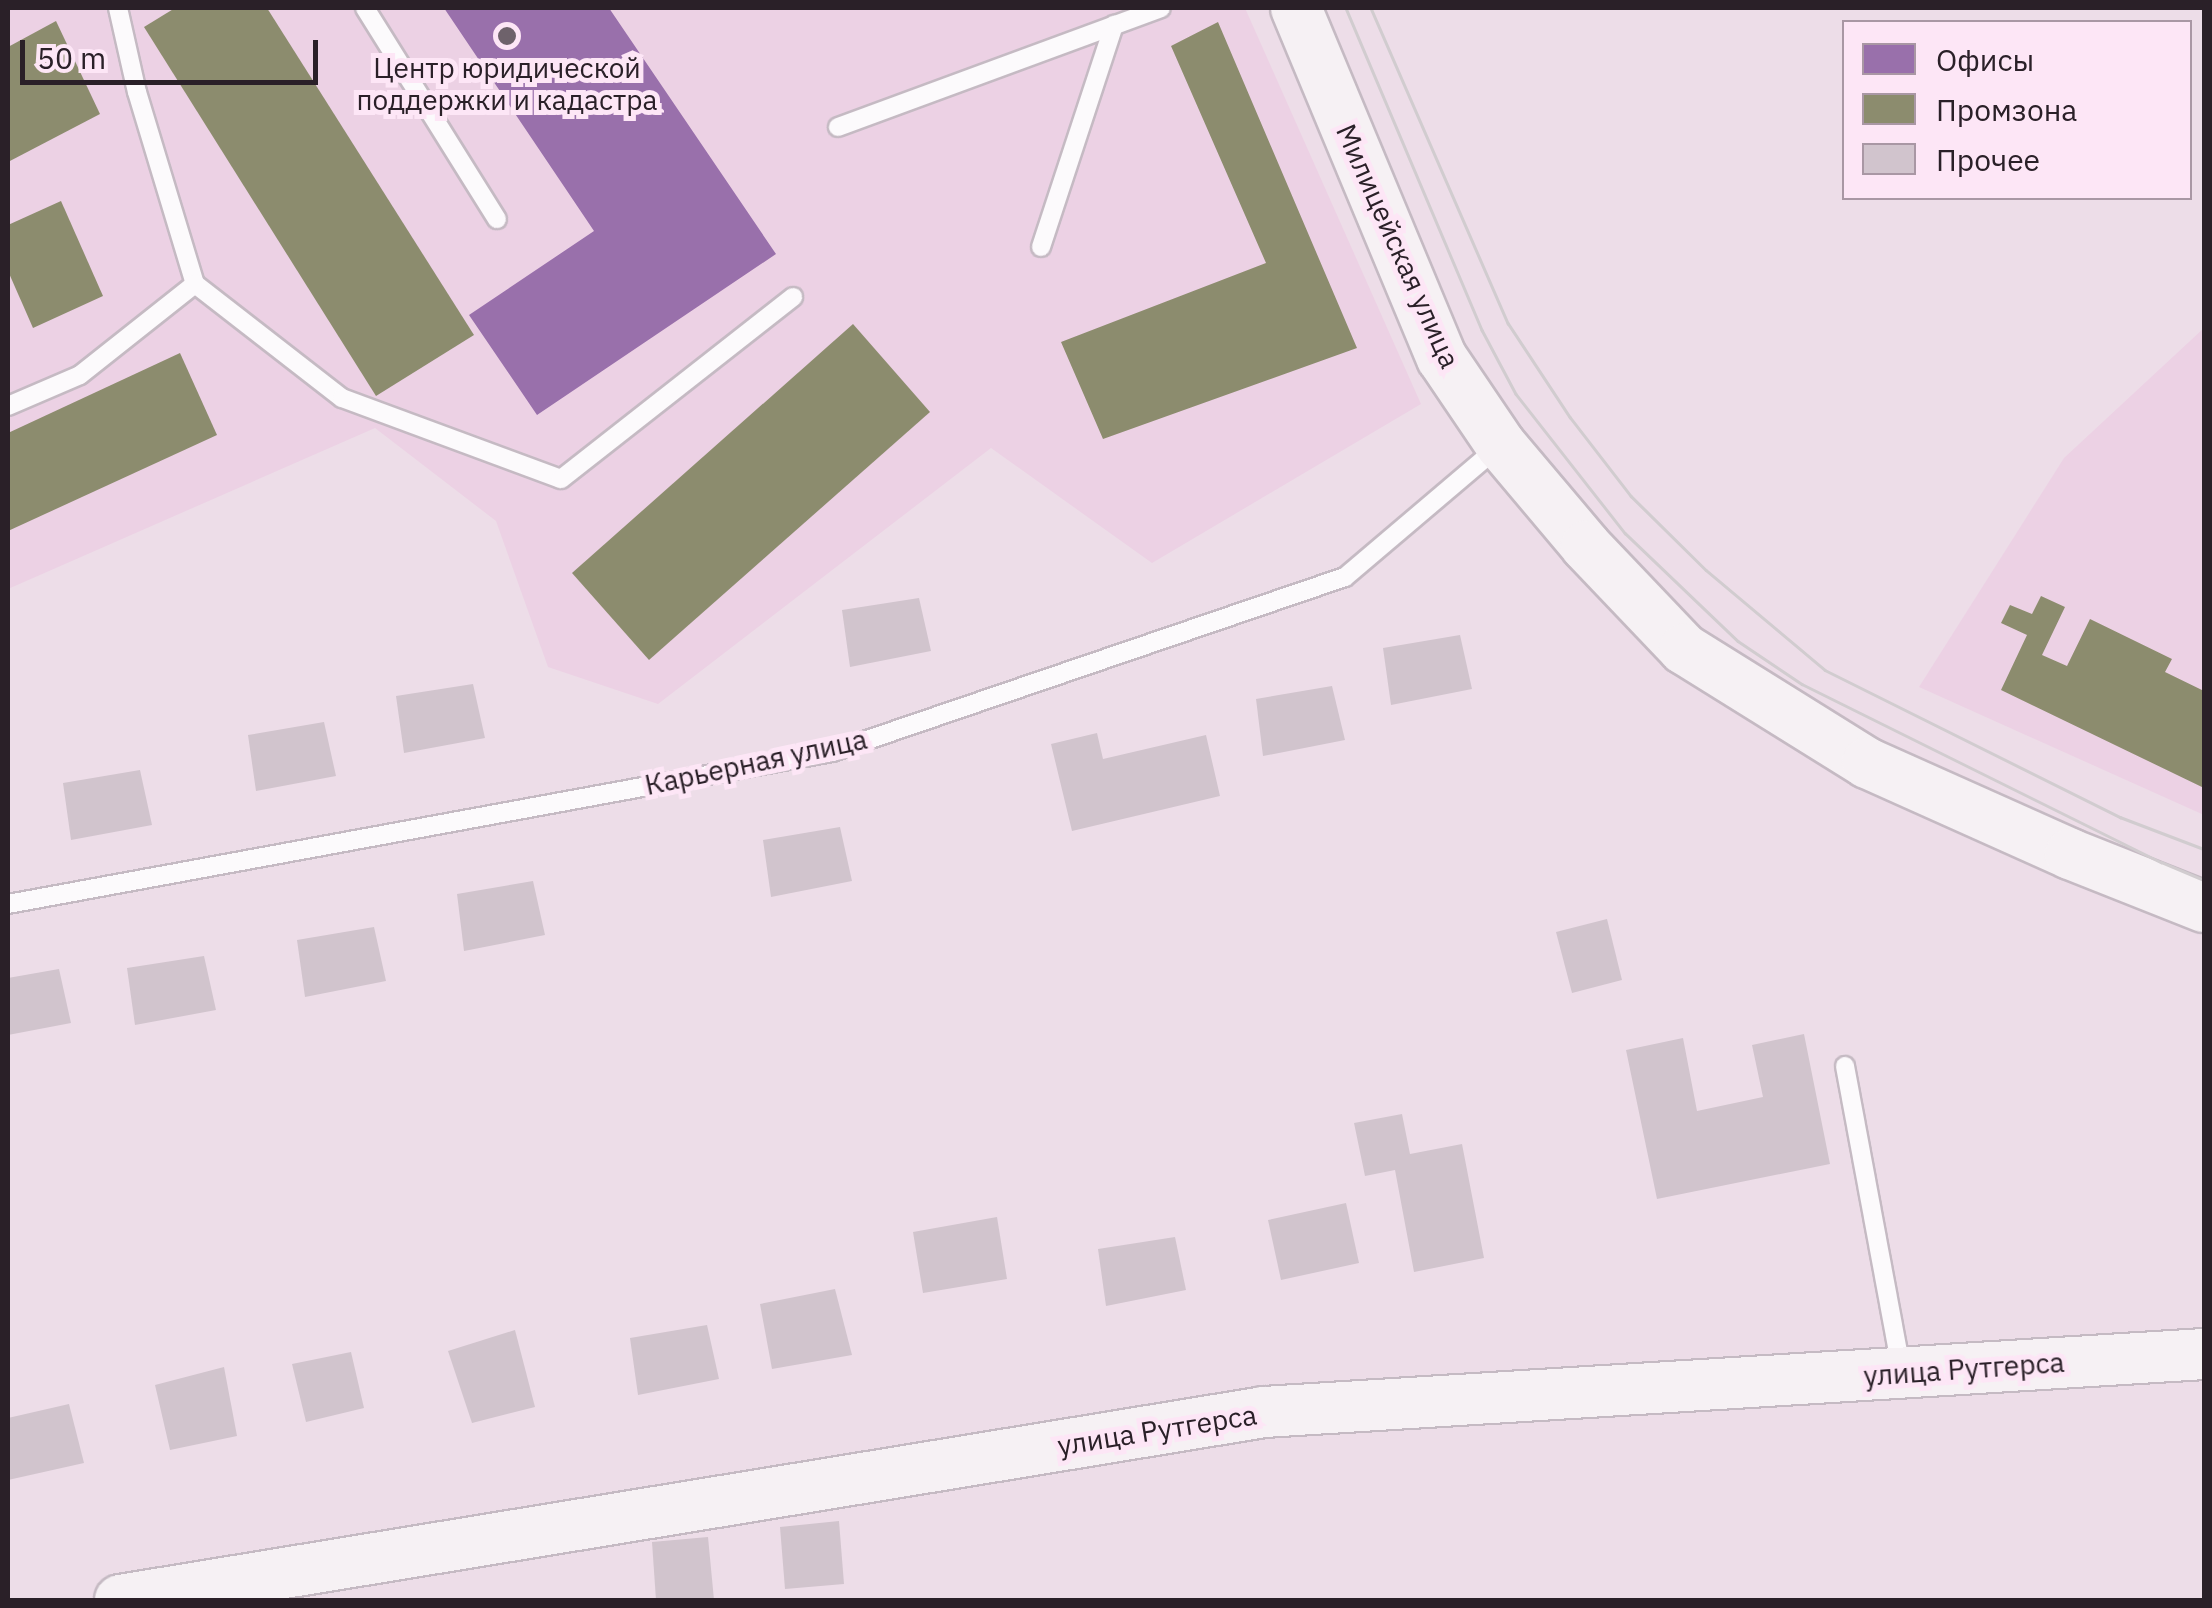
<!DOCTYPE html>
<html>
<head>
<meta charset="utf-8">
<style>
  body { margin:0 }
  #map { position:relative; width:2212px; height:1608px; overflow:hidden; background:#eddde8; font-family:"IBM Plex Sans",sans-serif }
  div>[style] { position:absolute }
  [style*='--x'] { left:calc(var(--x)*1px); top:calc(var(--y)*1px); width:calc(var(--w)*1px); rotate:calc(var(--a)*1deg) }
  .built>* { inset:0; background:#ecd1e4 }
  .offices>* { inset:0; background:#9970ab }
  .industry>* { inset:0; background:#8c8c6e }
  .building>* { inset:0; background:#d1c4cd }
  .roads { filter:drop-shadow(2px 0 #c5bac3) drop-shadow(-2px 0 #c5bac3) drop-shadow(0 2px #c5bac3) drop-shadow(0 -2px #c5bac3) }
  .lane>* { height:18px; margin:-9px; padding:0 9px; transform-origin:9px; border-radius:9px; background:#fcfafc }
  .secondary>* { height:50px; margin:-25px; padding:0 25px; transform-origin:25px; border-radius:25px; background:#f6f1f4 }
  .tram>* { height:2.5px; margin:-1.25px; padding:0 1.25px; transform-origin:1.25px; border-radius:1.25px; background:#d1cccf }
  .dots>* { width:28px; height:28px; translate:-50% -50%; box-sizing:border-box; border:5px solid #fde6f6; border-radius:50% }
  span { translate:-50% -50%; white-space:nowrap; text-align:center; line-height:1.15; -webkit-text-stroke:10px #fde6f6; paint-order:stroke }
  .poi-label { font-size:28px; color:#2a2028 }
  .street-label { font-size:28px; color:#2a2028 }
  .frame { position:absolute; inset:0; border:10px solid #2a2028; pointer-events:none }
  .legend { position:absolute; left:1842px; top:20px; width:350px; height:180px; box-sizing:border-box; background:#fde6f6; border:2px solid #a997a4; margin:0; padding:12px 18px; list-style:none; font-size:30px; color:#2a2028 }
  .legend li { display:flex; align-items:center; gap:20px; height:50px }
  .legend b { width:50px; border:2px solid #a997a4 }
  .scale { position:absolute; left:20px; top:40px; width:298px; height:45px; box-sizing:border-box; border:5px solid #2a2028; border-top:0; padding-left:12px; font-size:30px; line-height:35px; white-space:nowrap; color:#2a2028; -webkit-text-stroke:8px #fde6f6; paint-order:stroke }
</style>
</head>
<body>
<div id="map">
  <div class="built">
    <i style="clip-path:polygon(13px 8px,1245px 8px,1421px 404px,1152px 563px,991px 448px,658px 704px,548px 667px,496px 521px,375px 428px,8px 589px,8px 11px)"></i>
    <i style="clip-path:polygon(2204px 328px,2204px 815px,1919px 687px,2064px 458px)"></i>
  </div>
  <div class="offices">
    <i style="clip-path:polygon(444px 8px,609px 8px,776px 254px,537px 415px,469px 315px,594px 231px)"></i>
  </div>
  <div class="industry">
    <i style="clip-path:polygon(175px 8px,267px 8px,474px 335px,376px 396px,144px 27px)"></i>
    <i style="clip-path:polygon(56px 21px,100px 114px,8px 162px,8px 47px)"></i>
    <i style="clip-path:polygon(1218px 22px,1357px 348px,1103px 439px,1061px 342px,1266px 263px,1171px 46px)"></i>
    <i style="clip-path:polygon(61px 201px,103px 296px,33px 328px,8px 271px,8px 225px)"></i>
    <i style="clip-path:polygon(853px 324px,930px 412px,649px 660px,572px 573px)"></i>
    <i style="clip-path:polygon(180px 353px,217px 435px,8px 531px,8px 433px)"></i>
    <i style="clip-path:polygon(2041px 596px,2065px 607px,2042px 655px,2067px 666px,2090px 619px,2172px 659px,2165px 672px,2204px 691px,2204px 788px,2001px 690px,2027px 635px,2001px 623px,2010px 605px,2032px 614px)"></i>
  </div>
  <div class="building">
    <i style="clip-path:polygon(919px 598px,931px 651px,850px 667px,842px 610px)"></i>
    <i style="clip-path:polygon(1460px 635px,1472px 689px,1391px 705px,1383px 648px)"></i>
    <i style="clip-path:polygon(473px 684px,485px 738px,404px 753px,396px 696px)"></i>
    <i style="clip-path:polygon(1332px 686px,1345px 740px,1263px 756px,1256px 699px)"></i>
    <i style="clip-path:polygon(324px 722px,336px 776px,256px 791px,248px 735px)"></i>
    <i style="clip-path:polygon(1097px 733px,1103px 759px,1206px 735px,1220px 796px,1072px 831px,1051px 744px)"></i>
    <i style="clip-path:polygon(140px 770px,152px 825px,71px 840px,63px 783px)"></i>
    <i style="clip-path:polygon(840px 827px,852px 881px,771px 897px,763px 840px)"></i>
    <i style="clip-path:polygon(533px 881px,545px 935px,464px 951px,457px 894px)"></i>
    <i style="clip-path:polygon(1607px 919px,1622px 980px,1572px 993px,1556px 932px)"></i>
    <i style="clip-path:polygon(374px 927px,386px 981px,305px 997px,297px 940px)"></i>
    <i style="clip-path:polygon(204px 956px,216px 1010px,135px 1025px,127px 968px)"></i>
    <i style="clip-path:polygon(59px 969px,71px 1023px,8px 1035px,8px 978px)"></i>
    <i style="clip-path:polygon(1804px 1034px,1830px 1164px,1657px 1199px,1626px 1050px,1683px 1038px,1697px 1111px,1763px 1097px,1752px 1045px)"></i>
    <i style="clip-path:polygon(1402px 1114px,1410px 1154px,1462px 1144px,1484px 1258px,1414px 1272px,1395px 1170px,1365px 1176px,1354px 1123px)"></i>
    <i style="clip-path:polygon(1346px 1203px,1359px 1263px,1281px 1280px,1268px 1220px)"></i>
    <i style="clip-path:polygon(997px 1217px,1007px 1279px,923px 1293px,913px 1232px)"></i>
    <i style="clip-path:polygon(1175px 1237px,1186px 1290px,1106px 1306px,1098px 1249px)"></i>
    <i style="clip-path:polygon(835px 1289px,852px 1355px,772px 1369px,760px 1304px)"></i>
    <i style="clip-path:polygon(707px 1325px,719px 1379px,638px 1395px,630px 1338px)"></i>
    <i style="clip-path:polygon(515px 1330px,535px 1407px,472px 1423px,448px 1351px)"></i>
    <i style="clip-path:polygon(351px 1352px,364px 1408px,306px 1422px,292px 1364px)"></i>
    <i style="clip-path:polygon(224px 1367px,237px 1436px,170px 1450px,155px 1385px)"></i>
    <i style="clip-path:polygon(69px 1404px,84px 1463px,8px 1480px,8px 1418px)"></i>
    <i style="clip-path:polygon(839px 1521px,844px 1584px,785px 1589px,780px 1527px)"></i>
    <i style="clip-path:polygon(708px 1537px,714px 1600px,656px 1600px,652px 1542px)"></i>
  </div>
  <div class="roads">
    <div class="lane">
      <i style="--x:118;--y:8;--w:86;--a:77.3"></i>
      <i style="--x:137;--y:92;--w:201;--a:73.2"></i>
      <i style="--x:195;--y:284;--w:186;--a:37.8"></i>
      <i style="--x:342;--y:398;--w:233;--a:20.3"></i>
      <i style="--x:561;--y:479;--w:295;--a:-38.1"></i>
      <i style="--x:365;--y:8;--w:249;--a:58"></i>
      <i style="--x:838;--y:127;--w:344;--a:-20.2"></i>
      <i style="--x:1041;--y:247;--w:234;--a:-71.8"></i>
      <i style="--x:8;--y:406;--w:78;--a:-23.3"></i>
      <i style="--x:80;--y:375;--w:147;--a:-38.4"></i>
      <i style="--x:8;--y:904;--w:838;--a:-10.45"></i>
      <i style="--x:832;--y:752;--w:542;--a:-18.84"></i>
      <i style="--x:1345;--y:577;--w:199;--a:-40.3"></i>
      <i style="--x:1845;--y:1066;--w:306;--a:79.5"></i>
    </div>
    <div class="secondary">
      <i style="--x:1296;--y:8;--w:379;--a:67.4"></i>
      <i style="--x:1442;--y:358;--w:105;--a:55.9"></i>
      <i style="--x:1501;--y:445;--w:132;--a:49.9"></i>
      <i style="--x:1586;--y:546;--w:142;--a:46.4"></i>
      <i style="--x:1684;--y:649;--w:216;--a:31.9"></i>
      <i style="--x:1867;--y:763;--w:222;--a:24.1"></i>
      <i style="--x:2070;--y:854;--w:144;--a:21.6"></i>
      <i style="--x:120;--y:1600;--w:1159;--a:-9.33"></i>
      <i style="--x:1264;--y:1412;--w:942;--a:-3.53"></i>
    </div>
  </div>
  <div class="tram">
    <i style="--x:1346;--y:8;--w:350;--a:67.1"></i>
    <i style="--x:1482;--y:330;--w:72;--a:62"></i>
    <i style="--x:1516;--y:394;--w:177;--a:51.9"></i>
    <i style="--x:1625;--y:533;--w:156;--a:43.7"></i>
    <i style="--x:1738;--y:641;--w:77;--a:33.9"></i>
    <i style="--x:1802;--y:684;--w:401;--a:26.4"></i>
    <i style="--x:2161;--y:862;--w:47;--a:22.7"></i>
    <i style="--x:1371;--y:8;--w:344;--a:66.5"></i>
    <i style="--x:1508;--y:323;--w:113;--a:56.6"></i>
    <i style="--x:1570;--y:417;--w:100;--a:52.3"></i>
    <i style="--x:1631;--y:496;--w:105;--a:44.6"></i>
    <i style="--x:1706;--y:570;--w:155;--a:40"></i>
    <i style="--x:1825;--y:670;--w:330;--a:26.5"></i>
    <i style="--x:2120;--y:817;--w:90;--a:20.9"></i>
  </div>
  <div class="dots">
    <i style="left:507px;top:36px;background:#6e626b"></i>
  </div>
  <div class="poi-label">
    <span style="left:507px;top:84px">Центр юридической<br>поддержки и кадастра</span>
  </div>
  <div class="street-label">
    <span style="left:1398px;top:246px;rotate:66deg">Милицейская улица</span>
    <span style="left:756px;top:762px;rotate:-12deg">Карьерная улица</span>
    <span style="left:1964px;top:1369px;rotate:-4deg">улица Рутгерса</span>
    <span style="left:1157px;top:1430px;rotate:-9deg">улица Рутгерса</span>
  </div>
  <div class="frame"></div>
  <ul class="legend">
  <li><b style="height:28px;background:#9970ab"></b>Офисы</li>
  <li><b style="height:28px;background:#8c8c6e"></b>Промзона</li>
  <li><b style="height:28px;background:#d1c4cd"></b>Прочее</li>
  </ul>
  <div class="scale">50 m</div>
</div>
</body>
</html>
